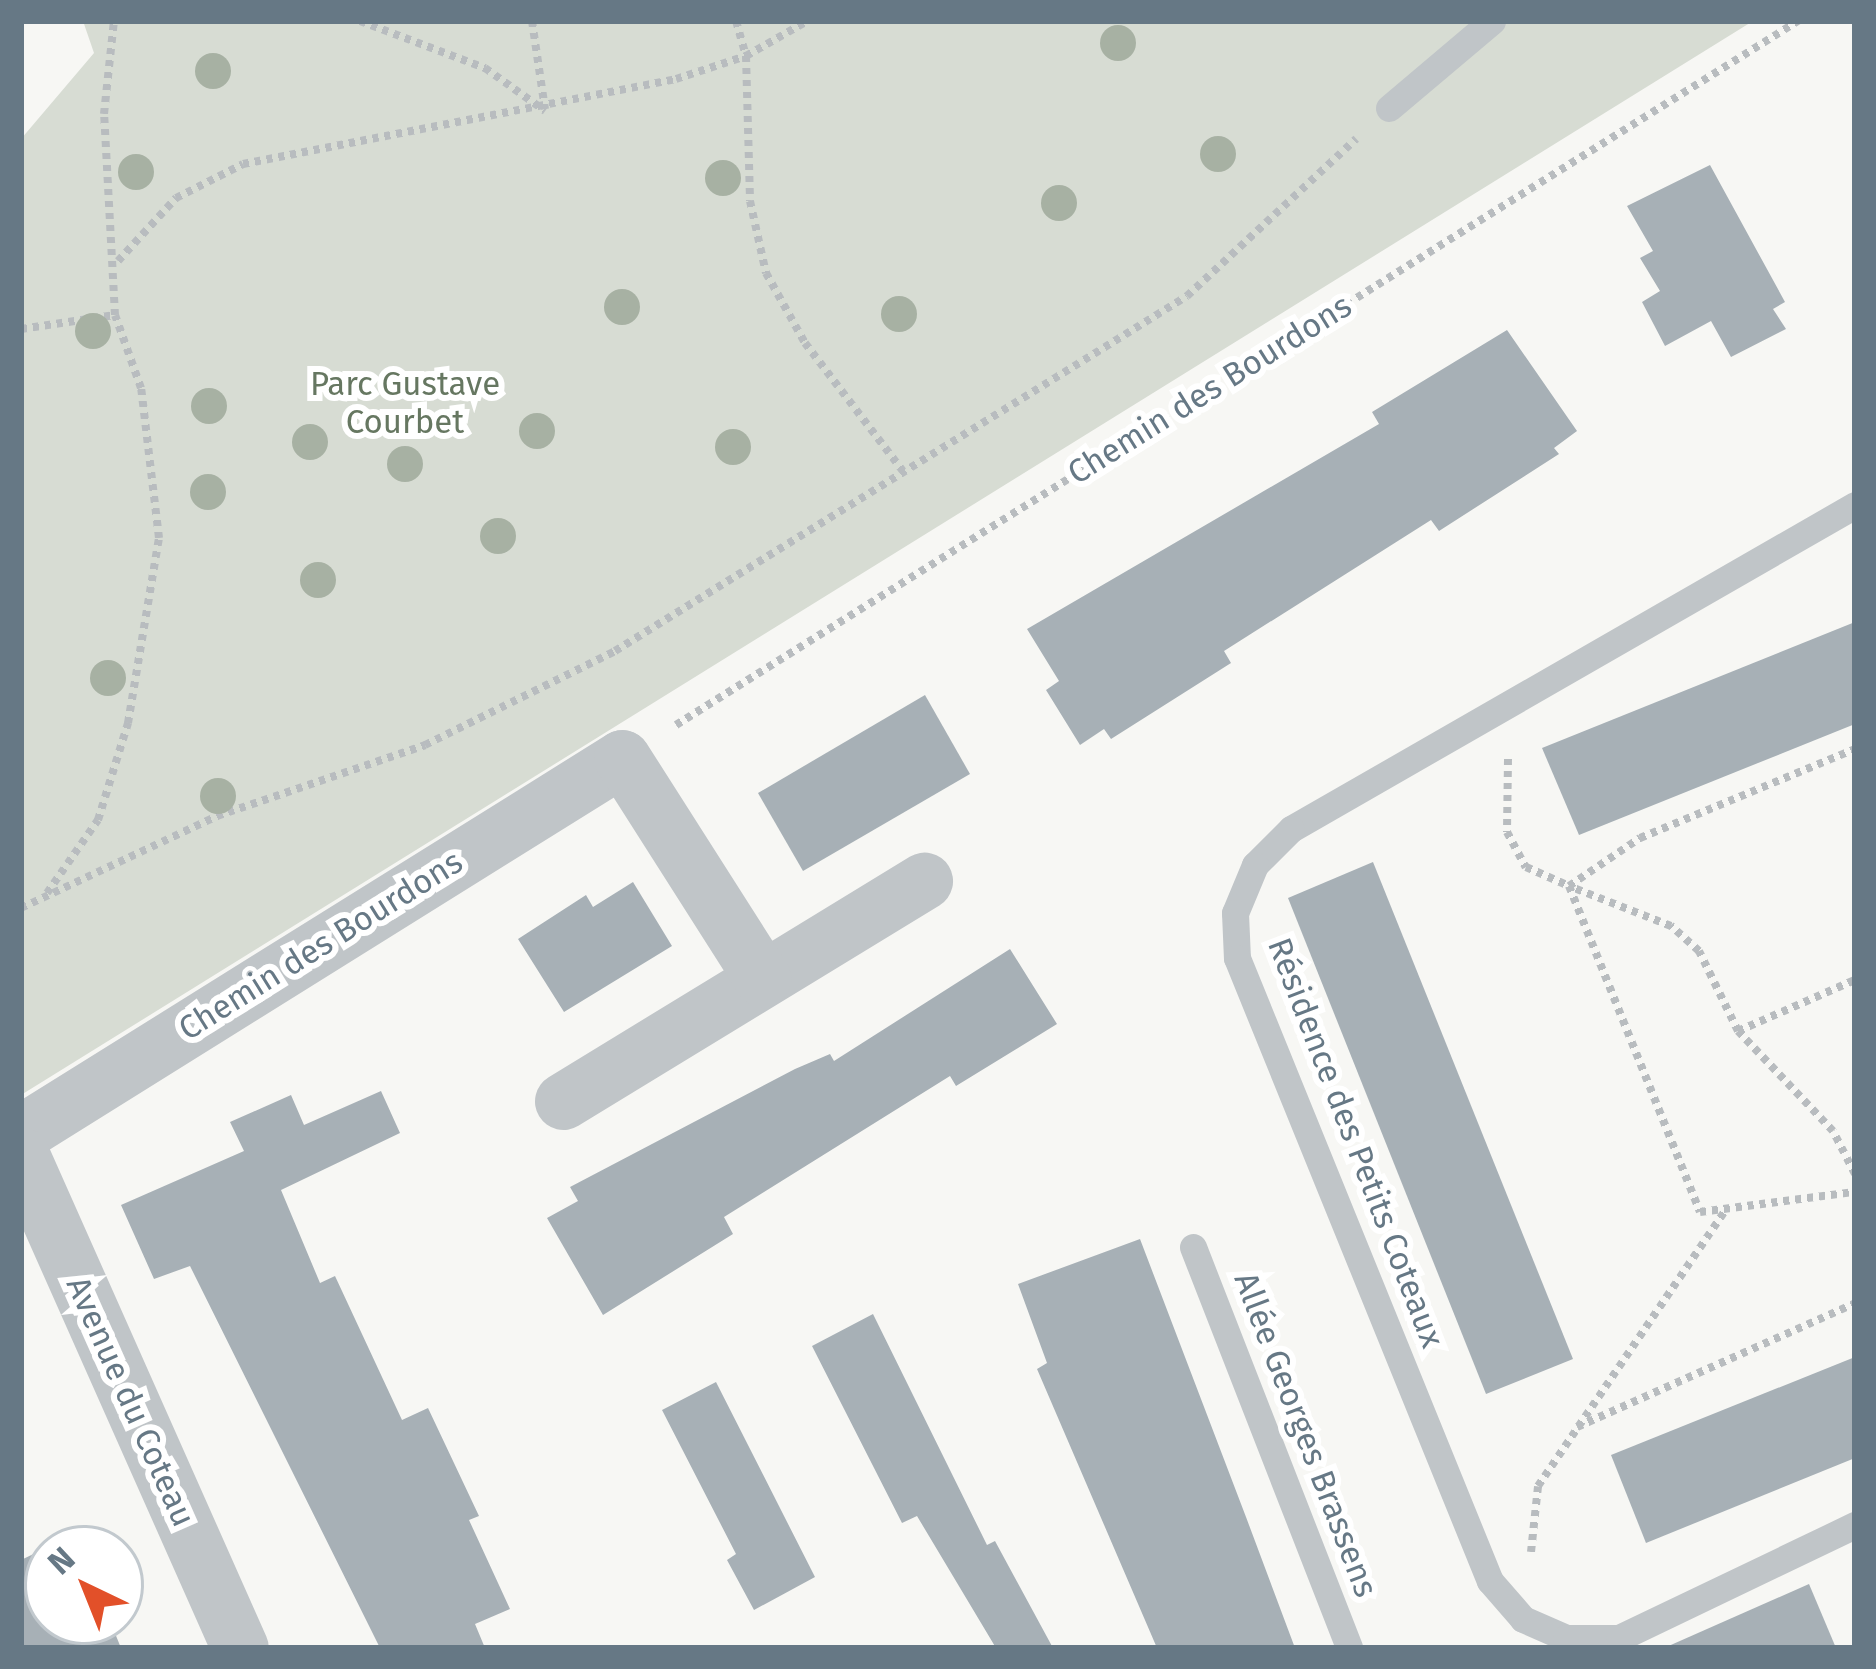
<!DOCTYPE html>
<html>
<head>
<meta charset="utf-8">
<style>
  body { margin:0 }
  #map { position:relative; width:1876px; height:1669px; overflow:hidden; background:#f7f7f4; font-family:"Fira Sans",sans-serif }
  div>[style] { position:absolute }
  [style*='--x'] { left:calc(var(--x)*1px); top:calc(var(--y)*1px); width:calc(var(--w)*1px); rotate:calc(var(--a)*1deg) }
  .green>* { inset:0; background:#d7dcd3 }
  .building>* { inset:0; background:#a7b0b6 }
  .path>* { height:8px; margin-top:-4px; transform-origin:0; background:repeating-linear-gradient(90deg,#b8bcbf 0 6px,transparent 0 12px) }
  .lane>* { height:27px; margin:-13.5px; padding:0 13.5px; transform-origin:13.5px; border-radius:13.5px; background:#c0c5c8 }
  .street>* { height:57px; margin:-28.5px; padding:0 28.5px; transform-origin:28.5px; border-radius:28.5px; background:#c0c5c8 }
  .trees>* { width:36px; height:36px; margin:-18px; border-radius:50%; background:#a7b1a3 }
  span { translate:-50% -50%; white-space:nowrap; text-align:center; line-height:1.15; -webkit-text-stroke:12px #fff; paint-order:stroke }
  .park-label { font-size:33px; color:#667761 }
  .street-label { font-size:33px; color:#667885 }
  .frame { position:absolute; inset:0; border:24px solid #667885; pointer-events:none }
  .north { position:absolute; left:24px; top:1525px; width:120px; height:120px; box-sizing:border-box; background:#fff; border:3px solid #c2c9ce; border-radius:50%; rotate:317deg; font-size:33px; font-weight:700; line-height:48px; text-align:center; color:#667885 }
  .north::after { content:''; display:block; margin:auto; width:42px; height:54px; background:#e25029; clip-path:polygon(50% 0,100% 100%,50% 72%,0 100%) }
</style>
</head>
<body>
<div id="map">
  <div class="green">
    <i style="clip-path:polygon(83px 21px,1753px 21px,21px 1095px,21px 139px,94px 53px)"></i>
  </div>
  <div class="building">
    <i style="clip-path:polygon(1710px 165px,1785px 302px,1773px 309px,1786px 329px,1731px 357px,1711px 321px,1665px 346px,1642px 302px,1660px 291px,1640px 258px,1653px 251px,1627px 206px)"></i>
    <i style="clip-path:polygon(1507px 330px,1577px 431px,1554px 448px,1559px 454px,1439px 531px,1431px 520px,1224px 651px,1231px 663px,1111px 739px,1104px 729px,1080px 745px,1046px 690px,1059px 681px,1027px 629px,1379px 424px,1372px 412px)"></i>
    <i style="clip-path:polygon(1855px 622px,1855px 724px,1579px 835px,1542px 748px)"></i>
    <i style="clip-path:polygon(925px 695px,970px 774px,803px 871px,758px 793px)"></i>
    <i style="clip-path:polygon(1373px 862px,1573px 1359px,1486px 1394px,1288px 898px)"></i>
    <i style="clip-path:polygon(633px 882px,672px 946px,564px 1012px,518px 939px,586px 895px,593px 907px)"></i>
    <i style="clip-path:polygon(1010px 949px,1057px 1024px,956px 1086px,950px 1076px,724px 1217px,733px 1234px,603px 1315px,547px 1218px,578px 1201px,570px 1187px,795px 1069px,830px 1054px,834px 1061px)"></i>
    <i style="clip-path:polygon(381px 1091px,400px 1133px,281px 1190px,320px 1283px,335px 1276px,402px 1420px,428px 1408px,479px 1516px,469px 1520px,510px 1609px,475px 1624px,485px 1648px,380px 1648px,190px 1266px,154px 1279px,121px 1205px,244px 1151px,230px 1122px,291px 1095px,304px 1125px)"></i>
    <i style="clip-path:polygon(1140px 1239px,1246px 1517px,1295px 1648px,1157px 1648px,1037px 1369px,1047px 1363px,1018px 1284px)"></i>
    <i style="clip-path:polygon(873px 1314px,987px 1545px,995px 1541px,1053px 1648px,996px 1648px,917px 1516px,902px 1523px,812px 1346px)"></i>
    <i style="clip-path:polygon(1855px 1357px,1855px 1458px,1646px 1543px,1611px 1455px)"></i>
    <i style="clip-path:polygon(716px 1382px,815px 1577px,754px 1610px,727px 1560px,736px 1554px,662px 1410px)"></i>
    <i style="clip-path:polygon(75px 1534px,81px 1549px,48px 1549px,48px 1621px,110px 1621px,121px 1648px,21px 1648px,21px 1560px)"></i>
    <i style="clip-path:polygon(1809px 1584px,1836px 1648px,1664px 1648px)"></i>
  </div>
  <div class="path">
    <i style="--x:360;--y:21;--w:134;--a:20.6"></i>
    <i style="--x:485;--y:68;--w:74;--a:35.6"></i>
    <i style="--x:532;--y:21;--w:89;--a:81.6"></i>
    <i style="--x:736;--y:21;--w:36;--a:74"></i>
    <i style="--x:746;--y:56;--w:145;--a:88.4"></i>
    <i style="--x:750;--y:201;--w:74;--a:77.5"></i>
    <i style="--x:766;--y:273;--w:80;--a:60.9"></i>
    <i style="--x:805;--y:343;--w:161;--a:52.6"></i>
    <i style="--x:118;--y:261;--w:86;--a:-47.4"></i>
    <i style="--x:176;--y:198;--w:75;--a:-26.9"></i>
    <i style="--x:243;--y:164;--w:441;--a:-11.1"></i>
    <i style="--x:676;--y:79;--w:74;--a:-18.2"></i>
    <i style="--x:746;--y:56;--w:70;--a:-29.8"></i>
    <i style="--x:21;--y:329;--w:95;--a:-8.5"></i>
    <i style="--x:676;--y:725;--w:1325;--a:-32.11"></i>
    <i style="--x:1508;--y:759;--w:73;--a:90.8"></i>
    <i style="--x:1507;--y:832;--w:40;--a:62"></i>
    <i style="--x:1526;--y:867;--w:47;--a:23.8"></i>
    <i style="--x:1569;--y:886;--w:86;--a:-34.1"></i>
    <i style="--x:1640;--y:838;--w:233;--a:-22.5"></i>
    <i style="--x:47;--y:893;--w:89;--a:-55.1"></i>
    <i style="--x:98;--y:820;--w:102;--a:-72.8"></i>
    <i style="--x:128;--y:723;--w:188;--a:-80.5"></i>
    <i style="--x:159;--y:538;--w:151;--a:-96.8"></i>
    <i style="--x:141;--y:388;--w:77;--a:-109.6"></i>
    <i style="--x:115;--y:315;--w:201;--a:-93.1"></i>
    <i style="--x:104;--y:114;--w:94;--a:-83.9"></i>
    <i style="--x:21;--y:908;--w:217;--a:-25.1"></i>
    <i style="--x:217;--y:816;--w:220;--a:-18.8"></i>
    <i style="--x:425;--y:745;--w:212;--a:-26.3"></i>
    <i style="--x:615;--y:651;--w:673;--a:-31.82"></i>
    <i style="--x:1187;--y:296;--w:231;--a:-42.9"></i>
    <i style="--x:1738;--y:1031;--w:128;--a:-23.6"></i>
    <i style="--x:1855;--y:1174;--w:48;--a:-117.1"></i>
    <i style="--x:1833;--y:1131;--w:138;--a:-133.5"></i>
    <i style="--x:1738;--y:1031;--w:89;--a:-116"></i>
    <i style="--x:1699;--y:951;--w:38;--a:-138"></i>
    <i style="--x:1671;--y:926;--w:110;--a:-158.6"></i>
    <i style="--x:1569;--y:886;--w:351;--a:68.1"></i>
    <i style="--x:1700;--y:1212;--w:156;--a:-7.4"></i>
    <i style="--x:1577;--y:1427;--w:304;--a:-24"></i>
    <i style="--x:1531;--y:1552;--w:66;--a:-83.9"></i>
    <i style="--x:1538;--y:1486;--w:333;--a:-55.8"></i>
  </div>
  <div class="lane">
    <i style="--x:1389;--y:108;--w:135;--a:-40.2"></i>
    <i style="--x:1855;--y:505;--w:650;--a:150.12"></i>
    <i style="--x:1291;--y:829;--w:51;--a:135"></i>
    <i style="--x:1255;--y:865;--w:52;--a:112.6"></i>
    <i style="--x:1235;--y:913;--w:45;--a:87.5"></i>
    <i style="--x:1237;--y:958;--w:672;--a:67.9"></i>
    <i style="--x:1490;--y:1581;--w:50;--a:49"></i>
    <i style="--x:1523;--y:1619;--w:47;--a:23.8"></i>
    <i style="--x:1566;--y:1638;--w:53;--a:0"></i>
    <i style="--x:1619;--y:1638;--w:262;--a:-25.6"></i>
    <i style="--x:1193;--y:1247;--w:430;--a:68.7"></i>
  </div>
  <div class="street">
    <i style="--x:563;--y:1101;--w:423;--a:-31.4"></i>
    <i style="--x:21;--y:1133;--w:708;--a:-31.96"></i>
    <i style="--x:622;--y:758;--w:261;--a:57.5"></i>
    <i style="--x:21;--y:1155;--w:539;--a:66.05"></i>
  </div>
  <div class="trees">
    <i style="left:1118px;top:43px"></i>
    <i style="left:213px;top:71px"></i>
    <i style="left:1218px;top:154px"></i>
    <i style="left:136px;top:172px"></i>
    <i style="left:723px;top:178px"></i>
    <i style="left:1059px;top:203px"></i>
    <i style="left:622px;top:307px"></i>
    <i style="left:899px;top:314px"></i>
    <i style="left:93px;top:331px"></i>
    <i style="left:209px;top:406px"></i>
    <i style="left:537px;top:431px"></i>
    <i style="left:310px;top:442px"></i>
    <i style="left:733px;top:447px"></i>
    <i style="left:405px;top:464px"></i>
    <i style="left:208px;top:492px"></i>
    <i style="left:498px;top:536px"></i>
    <i style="left:318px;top:580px"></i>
    <i style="left:108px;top:678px"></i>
    <i style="left:218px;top:796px"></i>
  </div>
  <div class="park-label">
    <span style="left:405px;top:404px">Parc Gustave<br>Courbet</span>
  </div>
  <div class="street-label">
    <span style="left:1210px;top:390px;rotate:-32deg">Chemin des Bourdons</span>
    <span style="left:321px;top:946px;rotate:-32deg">Chemin des Bourdons</span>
    <span style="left:1355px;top:1143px;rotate:69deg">Résidence des Petits Coteaux</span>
    <span style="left:130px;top:1402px;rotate:66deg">Avenue du Coteau</span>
    <span style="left:1305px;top:1435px;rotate:69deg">Allée Georges Brassens</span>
  </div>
  <div class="frame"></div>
  <div class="north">N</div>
</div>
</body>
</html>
